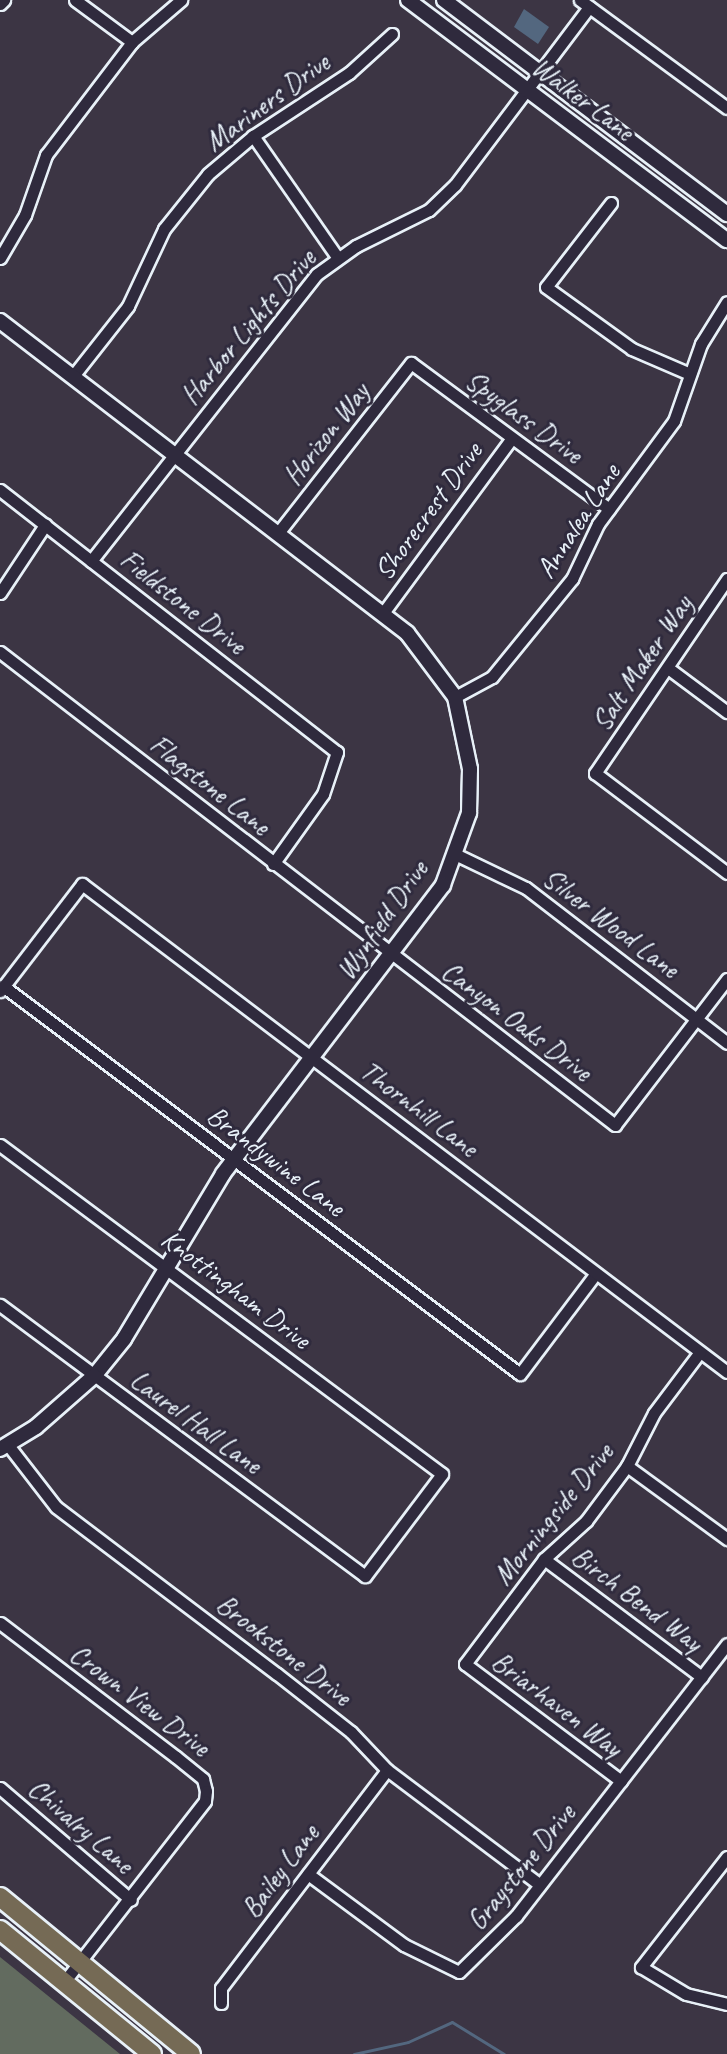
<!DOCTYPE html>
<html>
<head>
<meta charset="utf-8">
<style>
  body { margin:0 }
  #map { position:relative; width:727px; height:2054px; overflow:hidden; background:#3c3544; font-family:Caveat,sans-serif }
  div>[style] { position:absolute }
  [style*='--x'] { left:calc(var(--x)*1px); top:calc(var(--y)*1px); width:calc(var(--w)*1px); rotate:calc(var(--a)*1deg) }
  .green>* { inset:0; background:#626b5f }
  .water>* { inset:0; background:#53677f }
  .stream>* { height:3px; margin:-1.5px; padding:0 1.5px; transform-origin:1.5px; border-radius:1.5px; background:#53677f }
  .roads { filter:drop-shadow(2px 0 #e8f1f8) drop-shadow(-2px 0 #e8f1f8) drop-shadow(0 2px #e8f1f8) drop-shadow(0 -2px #e8f1f8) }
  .minor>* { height:11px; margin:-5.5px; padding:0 5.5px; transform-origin:5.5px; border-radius:5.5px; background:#2f2a3d }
  .tertiary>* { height:14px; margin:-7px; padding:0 7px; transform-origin:7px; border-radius:7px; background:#2f2a3d }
  .primary>* { height:18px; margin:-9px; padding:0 9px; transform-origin:9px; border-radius:9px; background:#756a55 }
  span { translate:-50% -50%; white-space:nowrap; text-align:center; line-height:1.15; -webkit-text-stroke:6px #2f2a3d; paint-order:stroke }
  .street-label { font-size:28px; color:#e8f1f8 }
</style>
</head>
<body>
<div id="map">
  <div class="green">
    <i style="clip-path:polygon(0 1957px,120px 2054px,0 2054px)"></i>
  </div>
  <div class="water">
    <i style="clip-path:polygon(524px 9px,549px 27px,538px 44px,514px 27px)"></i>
  </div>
  <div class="stream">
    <i style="--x:354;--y:2054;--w:55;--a:-12.5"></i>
    <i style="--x:408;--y:2042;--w:48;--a:-24.4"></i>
    <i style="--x:452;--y:2022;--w:61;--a:31.6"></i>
  </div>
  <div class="roads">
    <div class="minor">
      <i style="--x:75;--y:0;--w:71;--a:36.4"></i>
      <i style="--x:580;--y:0;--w:182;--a:36.3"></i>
      <i style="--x:0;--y:4;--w:6;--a:-45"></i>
      <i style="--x:253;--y:136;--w:147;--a:55.2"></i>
      <i style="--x:611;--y:203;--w:106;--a:127.7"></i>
      <i style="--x:546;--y:287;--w:106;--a:35.8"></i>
      <i style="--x:632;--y:349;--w:63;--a:23.3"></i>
      <i style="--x:0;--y:258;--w:50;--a:-59.8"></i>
      <i style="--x:25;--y:215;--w:64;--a:-70.7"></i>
      <i style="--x:46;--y:155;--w:142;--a:-52.7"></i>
      <i style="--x:132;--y:42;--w:65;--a:-40.6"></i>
      <i style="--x:73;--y:376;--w:89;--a:-51.8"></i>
      <i style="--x:128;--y:306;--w:85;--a:-64.9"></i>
      <i style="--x:164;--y:229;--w:70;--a:-51.3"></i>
      <i style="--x:208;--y:174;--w:59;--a:-40.2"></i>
      <i style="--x:253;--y:136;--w:115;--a:-33.3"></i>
      <i style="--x:349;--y:73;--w:58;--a:-42.2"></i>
      <i style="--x:0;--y:490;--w:427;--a:37.9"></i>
      <i style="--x:337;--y:752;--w:44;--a:108.4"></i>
      <i style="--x:323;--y:794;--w:86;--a:125.5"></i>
      <i style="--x:278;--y:533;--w:216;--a:-52"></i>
      <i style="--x:411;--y:363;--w:246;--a:36.4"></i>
      <i style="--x:91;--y:561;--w:365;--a:-51.8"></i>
      <i style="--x:317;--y:274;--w:48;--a:-35.7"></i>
      <i style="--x:356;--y:246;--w:81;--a:-26.3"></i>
      <i style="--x:429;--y:210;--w:36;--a:-44"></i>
      <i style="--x:455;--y:185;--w:223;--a:-53"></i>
      <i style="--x:727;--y:579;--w:235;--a:124.2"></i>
      <i style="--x:595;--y:773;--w:166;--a:37.1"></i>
      <i style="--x:0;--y:593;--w:82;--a:-56.5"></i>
      <i style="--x:383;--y:613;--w:217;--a:-53.6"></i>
      <i style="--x:0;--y:652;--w:776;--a:37.56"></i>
      <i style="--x:615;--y:1125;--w:184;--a:-52.5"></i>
      <i style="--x:668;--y:668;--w:74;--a:36.7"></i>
      <i style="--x:455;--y:697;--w:42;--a:-28.4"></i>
      <i style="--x:492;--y:677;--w:127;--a:-50.8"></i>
      <i style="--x:572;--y:579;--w:61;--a:-64.7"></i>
      <i style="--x:598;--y:524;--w:128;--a:-53.6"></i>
      <i style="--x:674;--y:421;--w:82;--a:-70.7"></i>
      <i style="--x:701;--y:344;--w:49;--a:-58.2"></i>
      <i style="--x:457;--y:855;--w:76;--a:25.6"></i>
      <i style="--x:526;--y:888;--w:254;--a:37.6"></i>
      <i style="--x:3;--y:986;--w:646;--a:36.89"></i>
      <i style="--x:520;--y:1374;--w:126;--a:-53"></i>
      <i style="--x:0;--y:991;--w:135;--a:-52.5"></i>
      <i style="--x:82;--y:884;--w:809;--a:37.11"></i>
      <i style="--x:0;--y:1145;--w:551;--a:36.66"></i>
      <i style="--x:442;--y:1474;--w:128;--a:127"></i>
      <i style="--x:365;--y:1576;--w:455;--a:-143.4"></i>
      <i style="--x:8;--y:1445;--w:78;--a:52.3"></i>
      <i style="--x:56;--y:1507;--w:277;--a:37.1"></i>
      <i style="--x:277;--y:1674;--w:94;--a:38.1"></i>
      <i style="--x:351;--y:1732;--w:52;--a:46.5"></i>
      <i style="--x:387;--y:1770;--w:191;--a:36.9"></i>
      <i style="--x:627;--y:1466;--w:124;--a:36.1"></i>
      <i style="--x:544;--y:1559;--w:197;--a:36.8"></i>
      <i style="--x:0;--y:1623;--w:221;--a:37.3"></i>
      <i style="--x:176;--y:1757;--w:35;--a:39"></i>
      <i style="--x:203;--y:1779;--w:12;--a:76"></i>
      <i style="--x:206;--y:1791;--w:10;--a:96"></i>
      <i style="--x:205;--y:1801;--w:229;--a:127.9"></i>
      <i style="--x:621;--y:1781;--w:195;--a:-143.1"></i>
      <i style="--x:465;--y:1664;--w:131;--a:-53"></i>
      <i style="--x:544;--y:1559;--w:57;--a:-42.1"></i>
      <i style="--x:586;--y:1521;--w:69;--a:-53.3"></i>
      <i style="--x:627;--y:1466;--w:59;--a:-63"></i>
      <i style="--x:654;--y:1413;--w:76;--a:-53"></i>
      <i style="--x:0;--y:1788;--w:172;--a:40.5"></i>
      <i style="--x:727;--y:1857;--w:140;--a:128"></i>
      <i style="--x:641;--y:1967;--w:52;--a:31"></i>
      <i style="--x:686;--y:1994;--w:42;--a:13.7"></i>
      <i style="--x:308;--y:1874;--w:119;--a:36.5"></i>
      <i style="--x:404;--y:1945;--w:61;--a:26.1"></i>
      <i style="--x:459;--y:1972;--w:80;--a:-44.5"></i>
      <i style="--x:516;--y:1916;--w:344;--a:-52.2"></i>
      <i style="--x:221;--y:2003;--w:15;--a:-90"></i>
      <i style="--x:221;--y:1988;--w:274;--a:-52.7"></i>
    </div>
    <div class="tertiary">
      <i style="--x:408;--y:0;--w:399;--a:37"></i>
      <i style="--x:444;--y:0;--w:355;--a:37.1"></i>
      <i style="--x:0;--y:321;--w:513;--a:37.47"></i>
      <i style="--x:407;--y:633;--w:80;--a:53.1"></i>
      <i style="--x:455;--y:697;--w:74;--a:78.2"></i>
      <i style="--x:470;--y:769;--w:44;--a:91.3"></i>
      <i style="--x:469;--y:813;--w:77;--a:109.9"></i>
      <i style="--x:443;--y:885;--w:363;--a:127.3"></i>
      <i style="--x:223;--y:1174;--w:192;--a:121"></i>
      <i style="--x:124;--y:1339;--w:48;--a:129"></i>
      <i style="--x:94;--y:1376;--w:77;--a:138.7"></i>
      <i style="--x:36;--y:1427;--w:42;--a:148.6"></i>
    </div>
    <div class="primary">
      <i style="--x:0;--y:1897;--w:247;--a:39.4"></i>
      <i style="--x:0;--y:1930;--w:196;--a:39.2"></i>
    </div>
  </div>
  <div class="street-label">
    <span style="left:583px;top:99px;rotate:37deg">Walker Lane</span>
    <span style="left:267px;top:102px;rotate:-36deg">Mariners Drive</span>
    <span style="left:248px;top:327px;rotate:-50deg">Harbor Lights Drive</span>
    <span style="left:524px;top:417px;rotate:36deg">Spyglass Drive</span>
    <span style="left:326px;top:434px;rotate:-52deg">Horizon Way</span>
    <span style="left:428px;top:511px;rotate:-54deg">Shorecrest Drive</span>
    <span style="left:578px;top:521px;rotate:-57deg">Annalea Lane</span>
    <span style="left:183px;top:602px;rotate:38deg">Fieldstone Drive</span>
    <span style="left:642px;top:663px;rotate:-56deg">Salt Maker Way</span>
    <span style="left:210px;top:785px;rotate:38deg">Flagstone Lane</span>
    <span style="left:382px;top:920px;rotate:-55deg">Wynfield Drive</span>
    <span style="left:611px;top:923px;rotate:37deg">Silver Wood Lane</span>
    <span style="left:517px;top:1021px;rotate:37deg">Canyon Oaks Drive</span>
    <span style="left:419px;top:1109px;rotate:37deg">Thornhill Lane</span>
    <span style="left:276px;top:1161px;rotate:37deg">Brandywine Lane</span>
    <span style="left:236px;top:1289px;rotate:37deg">Knottingham Drive</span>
    <span style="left:196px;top:1422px;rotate:36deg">Laurel Hall Lane</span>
    <span style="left:553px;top:1514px;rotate:-51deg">Morningside Drive</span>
    <span style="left:637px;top:1599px;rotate:37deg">Birch Bend Way</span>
    <span style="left:284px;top:1650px;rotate:38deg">Brookstone Drive</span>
    <span style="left:140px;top:1700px;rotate:37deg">Crown View Drive</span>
    <span style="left:557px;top:1704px;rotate:37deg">Briarhaven Way</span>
    <span style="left:81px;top:1826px;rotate:41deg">Chivalry Lane</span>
    <span style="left:521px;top:1867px;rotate:-51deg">Graystone Drive</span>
    <span style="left:280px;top:1871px;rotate:-53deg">Bailey Lane</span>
  </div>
</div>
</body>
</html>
